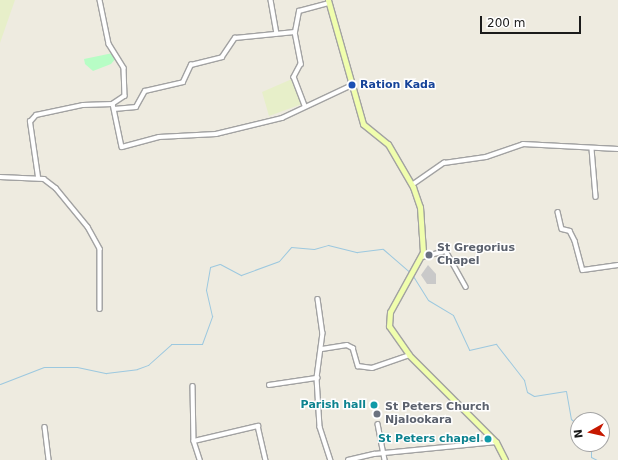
<!DOCTYPE html>
<html>
<head>
<meta charset="utf-8">
<style>
  body { margin:0 }
  #map { position:relative; width:618px; height:460px; overflow:hidden; background:#eeebe0; font-family:"DejaVu Sans",sans-serif }
  div>[style] { position:absolute }
  [style*='--x'] { left:calc(var(--x)*1px); top:calc(var(--y)*1px); width:calc(var(--w)*1px); rotate:calc(var(--a)*1deg) }
  .religious>* { inset:0; background:#c9c9c9 }
  .farmland>* { inset:0; background:#e7efc9 }
  .park>* { inset:0; background:#b7fdc5 }
  .stream>* { height:1px; margin:-0.5px; padding:0 0.5px; transform-origin:0.5px; border-radius:0.5px; background:#9cc8df }
  .roads { filter:drop-shadow(1px 0 #a2a2a2) drop-shadow(-1px 0 #a2a2a2) drop-shadow(0 1px #a2a2a2) drop-shadow(0 -1px #a2a2a2) }
  .street>* { height:3.5px; margin:-1.75px; padding:0 1.75px; transform-origin:1.75px; border-radius:1.75px; background:#fff }
  .secondary>* { height:5px; margin:-2.5px; padding:0 2.5px; transform-origin:2.5px; border-radius:2.5px; background:#f0fead }
  .dots>* { width:11px; height:11px; translate:-50% -50%; box-sizing:border-box; border:2px solid #fff; border-radius:50% }
  span { translate:-50% -50%; white-space:nowrap; text-align:center; line-height:1.15; -webkit-text-stroke:3px #fff; paint-order:stroke }
  .transit-label { font-size:11px; color:#164399; font-weight:700 }
  .left { translate:0 -50%; text-align:left }
  .worship-label { font-size:11px; color:#5b616d; font-weight:700 }
  .culture-label { font-size:11px; color:#0d838f; font-weight:700 }
  .right { translate:-100% -50%; text-align:right }
  .north { position:absolute; left:570px; top:412px; width:40px; height:40px; box-sizing:border-box; background:#fff; border:1px solid #a4a4a4; border-radius:50%; rotate:262deg; font-size:11px; font-weight:700; line-height:16px; text-align:center; color:#1b1b1b }
  .north::after { content:''; display:block; margin:auto; width:14px; height:18px; background:#c61800; clip-path:polygon(50% 0,100% 100%,50% 72%,0 100%) }
  .scale { position:absolute; left:480px; top:16px; width:101px; height:18px; box-sizing:border-box; border:2px solid #1b1b1b; border-top:0; padding-left:5px; font-size:12px; line-height:14px; white-space:nowrap; color:#1b1b1b; -webkit-text-stroke:3px #fff; paint-order:stroke }
</style>
</head>
<body>
<div id="map">
  <div class="religious">
    <i style="clip-path:polygon(428px 265px,436px 274px,436px 284px,427px 284px,421px 275px)"></i>
  </div>
  <div class="farmland">
    <i style="clip-path:polygon(0 0,15px 0,0 43px)"></i>
    <i style="clip-path:polygon(292px 79px,302px 104px,269px 116px,262px 92px)"></i>
  </div>
  <div class="park">
    <i style="clip-path:polygon(113px 53px,117px 57px,111px 64px,93px 71px,85px 64px,84px 59px)"></i>
  </div>
  <div class="stream">
    <i style="--x:413;--y:276;--w:28;--a:58"></i>
    <i style="--x:428;--y:300;--w:29;--a:31"></i>
    <i style="--x:453;--y:315;--w:38;--a:65"></i>
    <i style="--x:469;--y:350;--w:28;--a:-13"></i>
    <i style="--x:496;--y:344;--w:46;--a:52.1"></i>
    <i style="--x:524;--y:380;--w:12;--a:76"></i>
    <i style="--x:527;--y:392;--w:8;--a:30"></i>
    <i style="--x:534;--y:396;--w:32;--a:-9"></i>
    <i style="--x:566;--y:391;--w:28;--a:80"></i>
    <i style="--x:571;--y:419;--w:9;--a:41"></i>
    <i style="--x:0;--y:384;--w:47;--a:-21.1"></i>
    <i style="--x:44;--y:367;--w:33;--a:0"></i>
    <i style="--x:77;--y:367;--w:30;--a:12"></i>
    <i style="--x:106;--y:373;--w:31;--a:-7"></i>
    <i style="--x:137;--y:369;--w:12;--a:-20"></i>
    <i style="--x:148;--y:365;--w:31;--a:-42"></i>
    <i style="--x:171;--y:344;--w:31;--a:0"></i>
    <i style="--x:202;--y:344;--w:30;--a:-70"></i>
    <i style="--x:212;--y:316;--w:27;--a:-103"></i>
    <i style="--x:206;--y:290;--w:23;--a:-80"></i>
    <i style="--x:210;--y:267;--w:10;--a:-17"></i>
    <i style="--x:220;--y:264;--w:24;--a:28"></i>
    <i style="--x:241;--y:275;--w:40;--a:-20.2"></i>
    <i style="--x:279;--y:261;--w:18;--a:-49"></i>
    <i style="--x:291;--y:247;--w:23;--a:5"></i>
    <i style="--x:314;--y:249;--w:15;--a:-16"></i>
    <i style="--x:328;--y:245;--w:30;--a:14"></i>
    <i style="--x:357;--y:252;--w:26;--a:-7"></i>
    <i style="--x:383;--y:249;--w:35;--a:41"></i>
    <i style="--x:591;--y:444;--w:13;--a:90"></i>
    <i style="--x:591;--y:457;--w:7;--a:27"></i>
  </div>
  <div class="roads">
    <div class="street">
      <i style="--x:100;--y:0;--w:45;--a:78.4"></i>
      <i style="--x:109;--y:44;--w:28;--a:58"></i>
      <i style="--x:124;--y:68;--w:28;--a:88"></i>
      <i style="--x:125;--y:96;--w:14;--a:146"></i>
      <i style="--x:271;--y:0;--w:34;--a:80"></i>
      <i style="--x:295;--y:32;--w:33;--a:79"></i>
      <i style="--x:301;--y:64;--w:15;--a:118"></i>
      <i style="--x:294;--y:77;--w:31;--a:69"></i>
      <i style="--x:114;--y:109;--w:22;--a:-5"></i>
      <i style="--x:136;--y:107;--w:18;--a:-61"></i>
      <i style="--x:145;--y:91;--w:39;--a:-13"></i>
      <i style="--x:183;--y:82;--w:19;--a:-65"></i>
      <i style="--x:191;--y:65;--w:32;--a:-14"></i>
      <i style="--x:222;--y:57;--w:23;--a:-56"></i>
      <i style="--x:235;--y:38;--w:60;--a:-5.7"></i>
      <i style="--x:295;--y:32;--w:21;--a:-79"></i>
      <i style="--x:299;--y:11;--w:31;--a:-15"></i>
      <i style="--x:592;--y:149;--w:48;--a:85.2"></i>
      <i style="--x:0;--y:177;--w:44;--a:2.6"></i>
      <i style="--x:44;--y:179;--w:15;--a:37"></i>
      <i style="--x:56;--y:188;--w:50;--a:50.6"></i>
      <i style="--x:88;--y:227;--w:25;--a:61"></i>
      <i style="--x:100;--y:249;--w:60;--a:90"></i>
      <i style="--x:38;--y:177;--w:56;--a:-98.3"></i>
      <i style="--x:30;--y:122;--w:9;--a:-49"></i>
      <i style="--x:36;--y:115;--w:48;--a:-12"></i>
      <i style="--x:83;--y:105;--w:30;--a:-2"></i>
      <i style="--x:113;--y:104;--w:44;--a:78.2"></i>
      <i style="--x:122;--y:147;--w:38;--a:-15"></i>
      <i style="--x:159;--y:137;--w:57;--a:-3"></i>
      <i style="--x:216;--y:134;--w:68;--a:-13.6"></i>
      <i style="--x:282;--y:118;--w:77;--a:-25.2"></i>
      <i style="--x:412;--y:185;--w:39;--a:-35"></i>
      <i style="--x:444;--y:163;--w:42;--a:-8.1"></i>
      <i style="--x:486;--y:157;--w:39;--a:-19"></i>
      <i style="--x:523;--y:144;--w:95;--a:3"></i>
      <i style="--x:558;--y:212;--w:17;--a:77"></i>
      <i style="--x:562;--y:229;--w:8;--a:14"></i>
      <i style="--x:570;--y:231;--w:11;--a:63"></i>
      <i style="--x:575;--y:241;--w:30;--a:75"></i>
      <i style="--x:583;--y:270;--w:35;--a:-8"></i>
      <i style="--x:422;--y:257;--w:25;--a:-14"></i>
      <i style="--x:446;--y:251;--w:41;--a:60.9"></i>
      <i style="--x:318;--y:299;--w:34;--a:82"></i>
      <i style="--x:323;--y:333;--w:45;--a:97.6"></i>
      <i style="--x:317;--y:378;--w:49;--a:86.5"></i>
      <i style="--x:320;--y:427;--w:35;--a:72"></i>
      <i style="--x:322;--y:349;--w:25;--a:-9"></i>
      <i style="--x:347;--y:345;--w:7;--a:27"></i>
      <i style="--x:353;--y:348;--w:19;--a:74"></i>
      <i style="--x:358;--y:366;--w:14;--a:8"></i>
      <i style="--x:372;--y:368;--w:39;--a:-19"></i>
      <i style="--x:269;--y:385;--w:49;--a:-8.3"></i>
      <i style="--x:193;--y:386;--w:55;--a:89"></i>
      <i style="--x:194;--y:441;--w:20;--a:72"></i>
      <i style="--x:378;--y:424;--w:37;--a:79"></i>
      <i style="--x:45;--y:427;--w:33;--a:83"></i>
      <i style="--x:194;--y:441;--w:66;--a:-13.2"></i>
      <i style="--x:258;--y:426;--w:35;--a:77"></i>
      <i style="--x:348;--y:460;--w:27;--a:-13"></i>
      <i style="--x:374;--y:454;--w:123;--a:-5.6"></i>
    </div>
    <div class="secondary">
      <i style="--x:328;--y:0;--w:129;--a:74.2"></i>
      <i style="--x:363;--y:124;--w:32;--a:39"></i>
      <i style="--x:388;--y:144;--w:50;--a:59.8"></i>
      <i style="--x:413;--y:187;--w:21;--a:71"></i>
      <i style="--x:420;--y:207;--w:45;--a:86.2"></i>
      <i style="--x:423;--y:252;--w:68;--a:118.8"></i>
      <i style="--x:390;--y:312;--w:14;--a:94"></i>
      <i style="--x:389;--y:326;--w:35;--a:55"></i>
      <i style="--x:409;--y:355;--w:123;--a:45"></i>
      <i style="--x:496;--y:442;--w:20;--a:63"></i>
    </div>
  </div>
  <div class="dots">
    <i style="left:352px;top:85px;background:#1a4fb4"></i>
    <i style="left:429px;top:255px;background:#6b7280"></i>
    <i style="left:374px;top:405px;background:#0f9aa8"></i>
    <i style="left:377px;top:414px;background:#6b7280"></i>
    <i style="left:488px;top:439px;background:#0f9aa8"></i>
  </div>
  <div class="transit-label">
    <span class="left" style="left:360px;top:85px">Ration Kada</span>
  </div>
  <div class="worship-label">
    <span class="left" style="left:437px;top:255px">St Gregorius<br>Chapel</span>
    <span class="left" style="left:385px;top:414px">St Peters Church<br>Njalookara</span>
  </div>
  <div class="culture-label">
    <span class="right" style="left:366px;top:405px">Parish hall</span>
    <span class="right" style="left:480px;top:439px">St Peters chapel</span>
  </div>
  <div class="north">N</div>
  <div class="scale">200 m</div>
</div>
</body>
</html>
